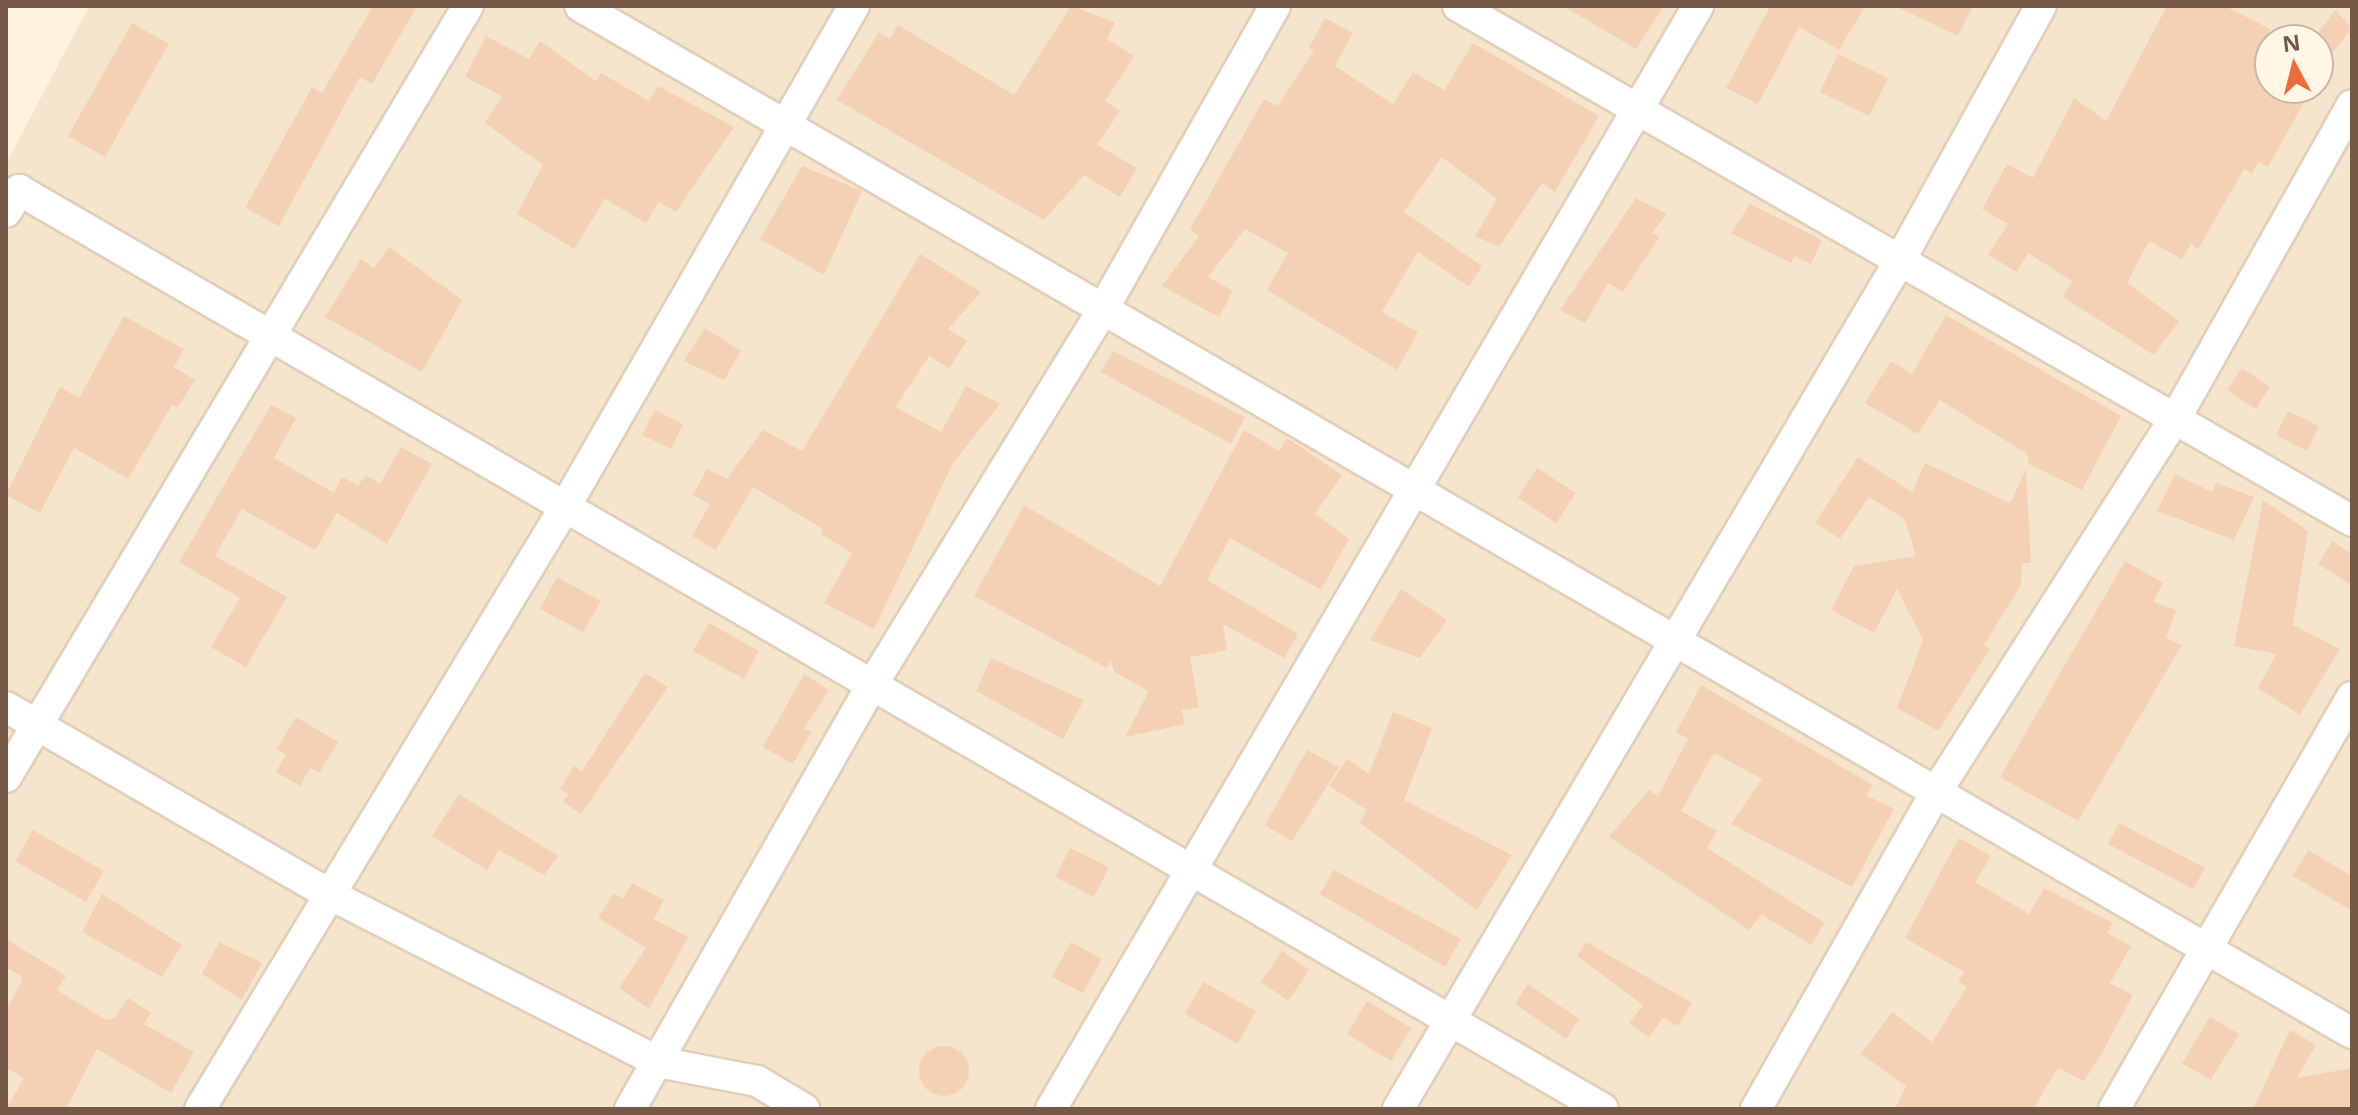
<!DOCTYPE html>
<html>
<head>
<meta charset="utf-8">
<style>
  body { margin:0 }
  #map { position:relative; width:2358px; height:1115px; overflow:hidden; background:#fef3df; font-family:"Noto Sans",sans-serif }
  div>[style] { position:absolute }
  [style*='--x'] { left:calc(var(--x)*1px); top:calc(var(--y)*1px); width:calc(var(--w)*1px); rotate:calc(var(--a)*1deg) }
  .residential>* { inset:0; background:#f5e5cd }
  .building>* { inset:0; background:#f4d1b5 }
  .round { border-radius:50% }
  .roads { filter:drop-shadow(2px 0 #e2cfbb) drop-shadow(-2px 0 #e2cfbb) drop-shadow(0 2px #e2cfbb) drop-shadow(0 -2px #e2cfbb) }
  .minor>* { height:30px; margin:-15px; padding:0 15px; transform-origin:15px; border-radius:15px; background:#fff }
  span { translate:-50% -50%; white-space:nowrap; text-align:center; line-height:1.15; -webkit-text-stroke:7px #fff6e6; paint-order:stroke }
  .frame { position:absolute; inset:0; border:8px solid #755845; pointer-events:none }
  .north { position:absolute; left:2254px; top:24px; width:80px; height:80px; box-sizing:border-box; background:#fff6e6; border:2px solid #c8b7a6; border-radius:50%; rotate:353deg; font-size:22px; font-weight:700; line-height:32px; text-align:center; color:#755845 }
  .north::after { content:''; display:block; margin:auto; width:28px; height:36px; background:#f06b3c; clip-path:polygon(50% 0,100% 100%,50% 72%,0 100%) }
</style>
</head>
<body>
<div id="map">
  <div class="residential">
    <i style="clip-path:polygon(evenodd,89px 6px,2352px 6px,2352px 1109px,6px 1109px,6px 164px,89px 6px,2270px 40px,2318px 40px,2318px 88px,2270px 88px,2270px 40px)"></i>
  </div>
  <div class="building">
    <i style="clip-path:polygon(373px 6px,417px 6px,372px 84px,360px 77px,279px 226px,245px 208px,312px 87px,322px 93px)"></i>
    <i style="clip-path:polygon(1071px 6px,1115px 22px,1107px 39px,1134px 56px,1105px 101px,1120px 111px,1097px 145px,1137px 168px,1120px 197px,1084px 175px,1044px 220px,837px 100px,879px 32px,890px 39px,898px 25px,1014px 95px)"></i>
    <i style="clip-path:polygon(1563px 6px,1664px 6px,1636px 49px)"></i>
    <i style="clip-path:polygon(1763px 6px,1865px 6px,1839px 50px,1799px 27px,1758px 104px,1726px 88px,1769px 9px)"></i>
    <i style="clip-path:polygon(1895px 6px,1973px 6px,1958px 36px)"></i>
    <i style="clip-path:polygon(2167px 6px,2225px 6px,2270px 29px,2270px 88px,2312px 88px,2268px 167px,2258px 162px,2252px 174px,2244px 169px,2198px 249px,2191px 244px,2182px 259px,2149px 241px,2127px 283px,2179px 321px,2154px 355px,2063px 297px,2072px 281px,2028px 253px,2017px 272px,1988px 255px,2008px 224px,1982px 209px,2007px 164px,2033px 178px,2074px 98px,2106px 121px)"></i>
    <i style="clip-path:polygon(2335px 10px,2352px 28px,2318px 72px,2318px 33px)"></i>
    <i style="clip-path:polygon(1325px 18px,1353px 33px,1335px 66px,1393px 104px,1413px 72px,1444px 90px,1473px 43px,1599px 116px,1555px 192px,1542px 183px,1499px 247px,1475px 236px,1497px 199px,1442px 157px,1404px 212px,1482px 266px,1469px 287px,1418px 252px,1382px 312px,1418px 332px,1397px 370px,1267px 290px,1288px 253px,1245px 229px,1208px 277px,1233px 291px,1219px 317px,1162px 286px,1199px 236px,1190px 229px,1264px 99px,1278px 106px,1314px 50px,1309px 48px)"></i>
    <i style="clip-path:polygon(132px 23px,169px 44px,105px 157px,68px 136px)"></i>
    <i style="clip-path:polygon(486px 36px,529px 59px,540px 41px,596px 81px,601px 73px,649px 101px,658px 86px,734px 127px,676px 212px,659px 202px,646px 223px,605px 199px,574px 249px,517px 214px,543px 165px,485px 123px,502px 96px,465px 77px)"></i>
    <i style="clip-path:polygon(1838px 54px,1888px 78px,1869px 116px,1820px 92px)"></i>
    <i style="clip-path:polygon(802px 166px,862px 191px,824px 275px,760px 239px)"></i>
    <i style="clip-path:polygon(1636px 198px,1667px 214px,1652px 233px,1659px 237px,1623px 292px,1608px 283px,1585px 323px,1560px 310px)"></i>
    <i style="clip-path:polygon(1750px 204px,1822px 240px,1811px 264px,1794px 256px,1791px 263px,1731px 233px)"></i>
    <i style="clip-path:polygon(389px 247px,462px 300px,422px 372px,325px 317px,361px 259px,374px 268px)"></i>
    <i style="clip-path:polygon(920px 254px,981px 292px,948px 329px,967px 341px,949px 368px,929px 356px,895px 407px,941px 432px,966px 386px,1000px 404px,953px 463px,874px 629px,824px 603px,852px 553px,821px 534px,823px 529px,753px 487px,716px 550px,692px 536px,710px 504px,693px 495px,707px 469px,727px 479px,763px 430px,802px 451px)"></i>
    <i style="clip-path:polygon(1946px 315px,2121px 416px,2082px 490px,2029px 464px,2027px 454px,1940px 400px,1918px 434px,1865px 403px,1891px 361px,1912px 374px)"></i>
    <i style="clip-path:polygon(124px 316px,184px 349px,174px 367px,195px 380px,177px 408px,172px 405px,128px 479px,74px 448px,40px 513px,6px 495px,60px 387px,79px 398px)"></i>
    <i style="clip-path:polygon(705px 328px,741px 351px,724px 380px,684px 361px)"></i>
    <i style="clip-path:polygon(1113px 351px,1245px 417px,1231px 444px,1101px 372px)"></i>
    <i style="clip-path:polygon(2242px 368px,2270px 387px,2256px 409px,2227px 390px)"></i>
    <i style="clip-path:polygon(271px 405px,296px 418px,274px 458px,334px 493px,342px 477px,358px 485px,366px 475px,380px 484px,401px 447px,432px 464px,387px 544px,337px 513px,315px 550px,242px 509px,215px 556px,287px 597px,246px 667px,211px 647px,240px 598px,179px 562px)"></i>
    <i style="clip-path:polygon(655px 410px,683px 424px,671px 449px,642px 435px)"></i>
    <i style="clip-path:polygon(2288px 411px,2319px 426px,2307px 451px,2276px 435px)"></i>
    <i style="clip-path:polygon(1244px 430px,1279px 451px,1287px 438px,1342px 475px,1315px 514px,1349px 539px,1321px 590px,1230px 538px,1207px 580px,1298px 634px,1284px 658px,1223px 624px,1227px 650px,1190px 657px,1199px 708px,1182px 710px,1185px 724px,1125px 737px,1149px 691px,1114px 672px,1111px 661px,1107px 668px,974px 596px,1024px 505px,1160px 586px)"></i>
    <i style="clip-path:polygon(1858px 457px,1912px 492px,1925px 463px,2010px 503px,2026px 470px,2031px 563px,2022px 563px,2021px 585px,1984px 645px,1990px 649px,1938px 731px,1897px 708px,1923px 640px,1897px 589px,1874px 633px,1831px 610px,1854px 566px,1916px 556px,1905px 519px,1869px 497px,1840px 539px,1815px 523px)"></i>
    <i style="clip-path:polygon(1537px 468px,1576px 493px,1556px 523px,1518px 498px)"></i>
    <i style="clip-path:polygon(2175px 474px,2212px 492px,2216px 483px,2254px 497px,2234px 540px,2157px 511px)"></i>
    <i style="clip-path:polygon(2263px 500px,2308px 531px,2293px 625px,2340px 649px,2300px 715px,2258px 688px,2276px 654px,2234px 646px)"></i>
    <i style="clip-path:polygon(2332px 541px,2352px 554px,2352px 585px,2318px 564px)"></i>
    <i style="clip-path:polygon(2125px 561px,2163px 583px,2153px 602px,2176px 610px,2166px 638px,2182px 645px,2078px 821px,2000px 777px)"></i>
    <i style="clip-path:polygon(557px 577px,601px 601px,583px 632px,540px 609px)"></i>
    <i style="clip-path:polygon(1401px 589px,1447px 620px,1420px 658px,1370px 640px)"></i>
    <i style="clip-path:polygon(709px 623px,759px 651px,744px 679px,693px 651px)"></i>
    <i style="clip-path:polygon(991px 658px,1084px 700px,1063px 739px,976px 691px)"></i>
    <i style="clip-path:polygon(645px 673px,668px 687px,581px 814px,563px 802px,568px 794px,560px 789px,574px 766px,582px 771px)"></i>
    <i style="clip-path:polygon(804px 674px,829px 690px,804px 728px,811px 732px,793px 764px,763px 747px)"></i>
    <i style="clip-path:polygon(1701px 685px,1873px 785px,1866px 795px,1894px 809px,1852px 887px,1731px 824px,1762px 779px,1714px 753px,1681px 811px,1717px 831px,1707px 848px,1825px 923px,1811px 945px,1762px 915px,1749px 930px,1609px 837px,1649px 790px,1658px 796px,1688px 739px,1676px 732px)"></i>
    <i style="clip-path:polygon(1393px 712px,1432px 728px,1404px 800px,1512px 855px,1477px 910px,1360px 823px,1367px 810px,1329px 786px,1347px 759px,1369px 774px)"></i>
    <i style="clip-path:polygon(296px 717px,338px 742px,319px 773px,310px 768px,300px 786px,276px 772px,286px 754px,277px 749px)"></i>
    <i style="clip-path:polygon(1307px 750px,1339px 767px,1292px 841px,1265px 825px)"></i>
    <i style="clip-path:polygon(459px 794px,558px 856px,544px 875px,499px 850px,487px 870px,432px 836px)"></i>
    <i style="clip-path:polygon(2119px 823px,2205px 868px,2193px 889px,2108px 844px)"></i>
    <i style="clip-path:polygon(33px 830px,104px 871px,86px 902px,15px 861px)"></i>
    <i style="clip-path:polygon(1959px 838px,1991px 856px,1975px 882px,2029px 914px,2044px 888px,2113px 923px,2107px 933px,2131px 946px,2110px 983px,2133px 995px,2102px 1053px,2084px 1081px,2058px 1068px,2033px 1109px,1895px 1109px,1906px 1086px,1861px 1054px,1892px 1012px,1932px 1042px,1967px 987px,1958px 982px,1964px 972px,1905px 938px)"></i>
    <i style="clip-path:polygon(1070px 848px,1109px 867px,1094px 897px,1055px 877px)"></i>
    <i style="clip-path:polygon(2308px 850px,2352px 876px,2352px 911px,2293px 876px)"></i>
    <i style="clip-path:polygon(1334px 870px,1461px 939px,1445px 967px,1320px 894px)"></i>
    <i style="clip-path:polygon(632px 883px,664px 900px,654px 919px,688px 937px,649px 1009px,619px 988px,646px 948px,598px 918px,614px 893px,623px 899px)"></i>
    <i style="clip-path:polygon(102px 894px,182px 945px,162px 977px,82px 932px)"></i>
    <i style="clip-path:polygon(6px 939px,66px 976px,57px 990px,106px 1020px,115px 1018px,128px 998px,151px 1013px,144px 1024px,194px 1052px,171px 1093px,97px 1049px,66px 1109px,6px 1109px,24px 1078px,6px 1068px,6px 1011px,23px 978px,6px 967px)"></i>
    <i style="clip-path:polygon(219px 942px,262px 963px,242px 1000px,202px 974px)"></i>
    <i style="clip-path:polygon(1071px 942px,1102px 959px,1083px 993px,1052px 977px)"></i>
    <i style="clip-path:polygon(1586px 942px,1692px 1003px,1678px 1026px,1663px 1018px,1649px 1037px,1629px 1023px,1643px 1005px,1577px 956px)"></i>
    <i style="clip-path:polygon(1282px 951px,1309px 970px,1288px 1001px,1261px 982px)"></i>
    <i style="clip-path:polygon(1203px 982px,1256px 1011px,1238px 1044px,1185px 1014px)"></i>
    <i style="clip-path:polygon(1528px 984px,1579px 1019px,1566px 1039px,1515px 1004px)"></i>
    <i style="clip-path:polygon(1367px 1001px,1411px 1028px,1391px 1061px,1347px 1034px)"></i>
    <i style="clip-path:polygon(2210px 1017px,2239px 1034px,2211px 1080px,2182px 1063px)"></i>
    <i style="clip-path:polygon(2290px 1030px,2316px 1045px,2297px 1078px,2352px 1068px,2352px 1109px,2253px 1109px)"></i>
    <i class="round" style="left:919px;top:1046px;width:50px;height:50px"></i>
  </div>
  <div class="roads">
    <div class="minor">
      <i style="--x:580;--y:6;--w:2048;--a:30.1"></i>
      <i style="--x:1458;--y:6;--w:1032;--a:29.94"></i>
      <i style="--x:6;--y:212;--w:26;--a:-59"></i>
      <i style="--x:19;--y:190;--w:1831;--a:30.12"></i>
      <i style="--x:6;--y:707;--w:371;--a:30.1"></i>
      <i style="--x:327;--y:893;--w:372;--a:27"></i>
      <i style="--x:658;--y:1062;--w:101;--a:10.9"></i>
      <i style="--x:757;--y:1081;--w:55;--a:30.8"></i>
      <i style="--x:6;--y:777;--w:899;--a:-59.07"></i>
      <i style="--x:200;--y:1109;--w:704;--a:-58.77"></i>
      <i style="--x:565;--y:507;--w:578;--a:-60.02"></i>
      <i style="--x:630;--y:1109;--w:488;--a:-60.3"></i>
      <i style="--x:872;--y:685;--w:441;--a:-58.4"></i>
      <i style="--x:1103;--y:309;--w:348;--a:-60.4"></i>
      <i style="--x:1051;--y:1109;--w:1279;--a:-59.6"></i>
      <i style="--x:1398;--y:1109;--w:986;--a:-59.4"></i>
      <i style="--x:1900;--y:260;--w:291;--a:-61"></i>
      <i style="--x:1756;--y:1109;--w:365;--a:-60.4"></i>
      <i style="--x:1936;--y:792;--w:443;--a:-57.4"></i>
      <i style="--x:2175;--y:419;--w:360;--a:-60.6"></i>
      <i style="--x:2114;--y:1109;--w:476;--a:-60"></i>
    </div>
  </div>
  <div class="frame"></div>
  <div class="north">N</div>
</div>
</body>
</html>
